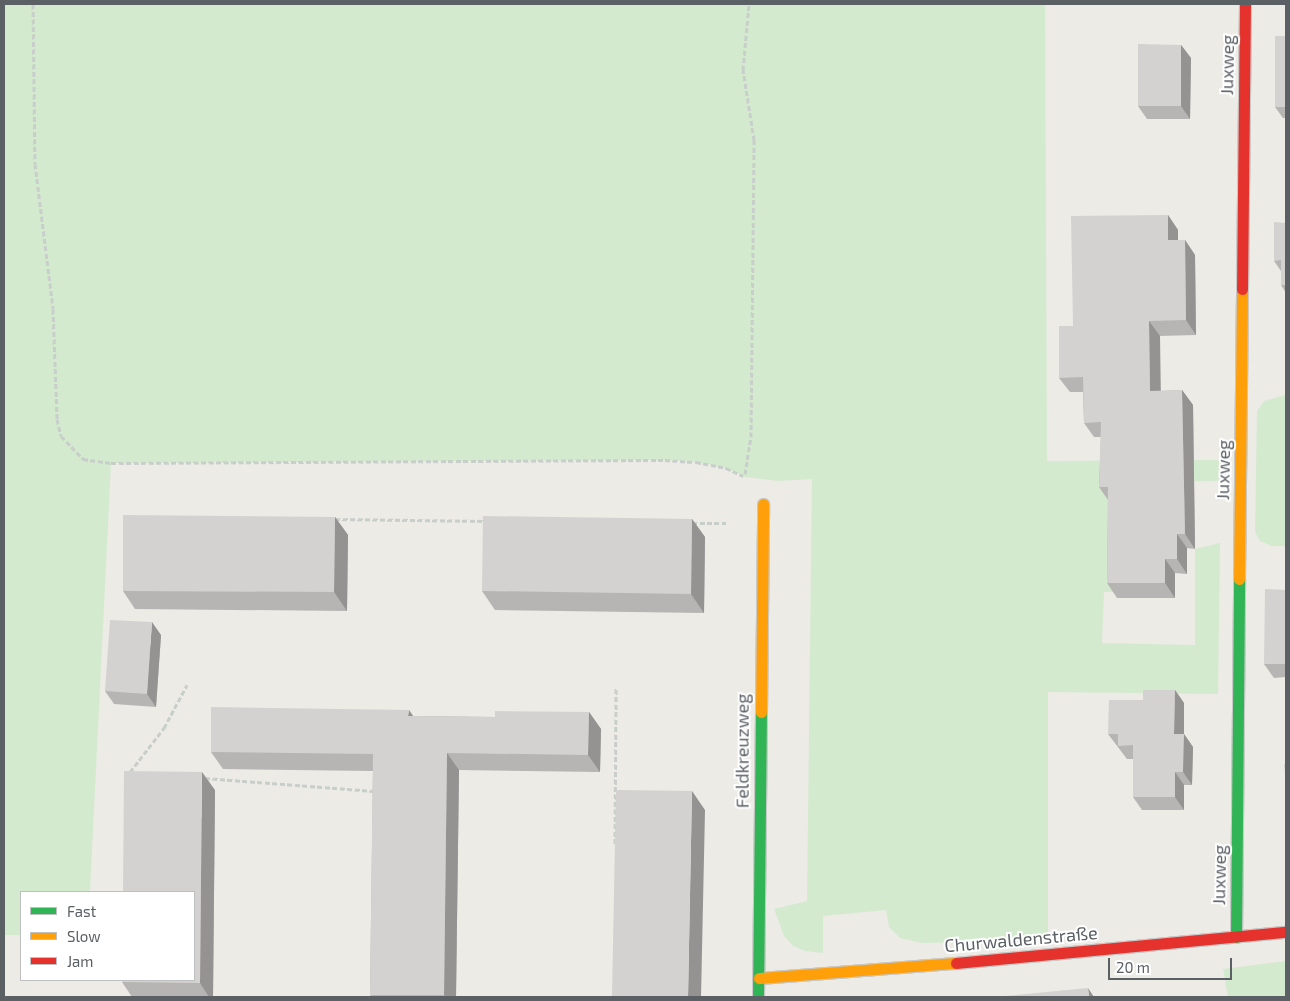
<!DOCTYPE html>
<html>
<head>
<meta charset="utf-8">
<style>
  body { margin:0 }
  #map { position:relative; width:1290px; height:1001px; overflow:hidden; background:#ecebe6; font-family:"Exo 2",sans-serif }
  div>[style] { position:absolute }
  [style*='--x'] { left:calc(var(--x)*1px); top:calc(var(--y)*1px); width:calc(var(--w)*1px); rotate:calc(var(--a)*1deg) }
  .green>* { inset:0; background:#d4eacf }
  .path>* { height:3px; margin-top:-1.5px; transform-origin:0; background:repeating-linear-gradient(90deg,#c8ceca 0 5px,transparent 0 7.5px) }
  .roads { filter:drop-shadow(1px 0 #c7c8c7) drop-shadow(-1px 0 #c7c8c7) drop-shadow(0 1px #c7c8c7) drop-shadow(0 -1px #c7c8c7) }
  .fast>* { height:11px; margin:-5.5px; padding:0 5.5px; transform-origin:5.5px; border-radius:5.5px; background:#30b455 }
  .slow>* { height:11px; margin:-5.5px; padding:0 5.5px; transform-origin:5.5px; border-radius:5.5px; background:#ff9f0a }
  .jam>* { height:11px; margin:-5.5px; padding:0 5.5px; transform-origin:5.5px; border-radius:5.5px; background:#e5322d }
  .wall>* { inset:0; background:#b6b5b3 }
  .shaded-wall>* { inset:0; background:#949392 }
  .building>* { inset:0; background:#d4d2d0 }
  span { translate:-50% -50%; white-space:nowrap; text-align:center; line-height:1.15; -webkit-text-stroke:4px #fff; paint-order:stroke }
  .street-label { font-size:18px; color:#5b6065 }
  .frame { position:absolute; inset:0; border:5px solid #5b6065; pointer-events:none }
  .legend { position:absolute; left:20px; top:891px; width:175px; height:90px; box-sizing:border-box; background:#fff; border:1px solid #bdbfc1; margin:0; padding:6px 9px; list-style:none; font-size:15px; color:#5b6065 }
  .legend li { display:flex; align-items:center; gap:10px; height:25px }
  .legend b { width:25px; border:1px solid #bdbfc1 }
  .scale { position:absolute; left:1108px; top:958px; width:124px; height:22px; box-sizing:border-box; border:2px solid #5b6065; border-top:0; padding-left:6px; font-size:15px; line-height:18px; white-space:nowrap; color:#5b6065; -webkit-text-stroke:4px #fff; paint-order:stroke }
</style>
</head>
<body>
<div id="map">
  <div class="green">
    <i style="clip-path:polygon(4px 4px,1045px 4px,1047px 461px,1219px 460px,1220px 481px,1110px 482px,1117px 592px,1104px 592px,1102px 643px,1195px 645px,1195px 549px,1220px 543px,1218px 694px,1048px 692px,1048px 934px,972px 942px,922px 943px,900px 938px,889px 927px,886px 910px,823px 916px,823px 953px,805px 951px,793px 946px,784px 936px,774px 909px,807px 901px,812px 479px,778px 481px,745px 477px,726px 468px,697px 462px,665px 460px,111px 463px,90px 892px,21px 892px,21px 935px,4px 935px)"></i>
    <i style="clip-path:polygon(1286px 395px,1286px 546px,1272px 546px,1260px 541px,1255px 532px,1257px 411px,1264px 401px)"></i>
    <i style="clip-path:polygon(1286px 961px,1286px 997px,1228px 997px,1223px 969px)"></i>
  </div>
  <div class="path">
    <i style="--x:33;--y:4;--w:160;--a:89.3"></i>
    <i style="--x:35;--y:164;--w:146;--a:82.9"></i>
    <i style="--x:53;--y:309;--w:110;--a:87.9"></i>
    <i style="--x:57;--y:419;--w:17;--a:77"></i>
    <i style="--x:61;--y:436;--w:32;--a:46"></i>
    <i style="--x:83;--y:459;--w:28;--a:8"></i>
    <i style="--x:111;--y:463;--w:554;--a:-0.31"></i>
    <i style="--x:665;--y:460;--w:31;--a:4"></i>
    <i style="--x:696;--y:462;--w:31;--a:11"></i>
    <i style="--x:726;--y:468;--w:19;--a:25"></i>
    <i style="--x:745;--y:474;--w:37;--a:-81"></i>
    <i style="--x:751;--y:437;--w:297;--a:-89.4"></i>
    <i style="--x:754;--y:140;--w:71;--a:-98.9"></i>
    <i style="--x:743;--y:70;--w:66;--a:-84.8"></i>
    <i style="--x:335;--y:519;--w:151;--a:0.8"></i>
    <i style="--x:692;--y:523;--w:34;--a:0"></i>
    <i style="--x:130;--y:772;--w:56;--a:-52.3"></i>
    <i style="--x:164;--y:728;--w:49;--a:-61.9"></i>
    <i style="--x:205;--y:778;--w:169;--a:4.4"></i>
    <i style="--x:615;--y:844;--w:157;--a:-89.6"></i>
  </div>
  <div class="roads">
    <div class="fast">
      <i style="--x:1236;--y:937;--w:358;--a:-89.5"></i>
      <i style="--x:758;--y:997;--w:285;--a:-89.4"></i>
    </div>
    <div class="slow">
      <i style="--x:1239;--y:579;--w:290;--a:-89.4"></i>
      <i style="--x:761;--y:712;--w:208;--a:-89.4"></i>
      <i style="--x:759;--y:978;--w:198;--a:-4.4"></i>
    </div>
    <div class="jam">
      <i style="--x:1242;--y:289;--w:285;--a:-89.4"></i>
      <i style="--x:956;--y:963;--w:331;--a:-5.4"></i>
    </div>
  </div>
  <div class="wall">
    <i style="clip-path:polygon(1286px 36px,1286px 118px,1283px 118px,1275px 107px)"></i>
    <i style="clip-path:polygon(1181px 45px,1191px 58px,1190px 119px,1147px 119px,1138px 106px)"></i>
    <i style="clip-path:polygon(1168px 215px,1178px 230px,1178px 240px,1185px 240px,1195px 255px,1196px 335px,1160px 336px,1160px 391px,1182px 390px,1193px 405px,1195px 549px,1187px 548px,1187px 574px,1175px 573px,1175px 598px,1117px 598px,1107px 583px,1108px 500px,1099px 487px,1101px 437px,1094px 437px,1084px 423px,1083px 392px,1070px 392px,1059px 378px,1073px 326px)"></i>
    <i style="clip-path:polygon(1286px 223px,1286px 293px,1281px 285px,1281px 271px,1274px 261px)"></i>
    <i style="clip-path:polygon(335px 517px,348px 535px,347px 611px,135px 609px,123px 591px)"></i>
    <i style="clip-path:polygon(692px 519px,705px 537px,704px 613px,495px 610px,482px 591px)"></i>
    <i style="clip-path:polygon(1286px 590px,1286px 677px,1274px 678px,1264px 664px)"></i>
    <i style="clip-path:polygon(161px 635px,156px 707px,114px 704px,105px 691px)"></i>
    <i style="clip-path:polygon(1175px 690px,1184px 703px,1184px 734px,1193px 747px,1192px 785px,1184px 785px,1184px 810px,1142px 810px,1133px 797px,1133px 759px,1127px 759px,1108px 734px,1143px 700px)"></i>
    <i style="clip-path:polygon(589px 712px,601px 729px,600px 772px,459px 770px,456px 997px,372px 997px,370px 995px,373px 771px,223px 769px,211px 752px,413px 716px,495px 717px)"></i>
    <i style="clip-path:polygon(215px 790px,213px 997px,132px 997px,122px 982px)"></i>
  </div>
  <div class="shaded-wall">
    <i style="clip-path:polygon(1181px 45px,1191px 58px,1190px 119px,1181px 106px)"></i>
    <i style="clip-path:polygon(1168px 215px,1178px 230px,1178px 255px,1168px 240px)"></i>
    <i style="clip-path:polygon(1185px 240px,1195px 255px,1196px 335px,1186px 320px)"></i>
    <i style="clip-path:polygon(1149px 321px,1160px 336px,1161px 406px,1150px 391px)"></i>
    <i style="clip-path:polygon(1182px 390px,1193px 405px,1195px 549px,1185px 534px)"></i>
    <i style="clip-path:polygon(335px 517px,348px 535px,347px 611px,334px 592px)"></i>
    <i style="clip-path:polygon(692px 519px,705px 537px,704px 613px,691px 594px)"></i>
    <i style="clip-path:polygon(1177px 534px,1187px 548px,1187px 574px,1177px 559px)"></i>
    <i style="clip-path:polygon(1165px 559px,1175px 573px,1175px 598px,1165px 583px)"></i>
    <i style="clip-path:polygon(152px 622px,161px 635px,156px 707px,147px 694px)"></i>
    <i style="clip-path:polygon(1175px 690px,1184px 703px,1184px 734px,1193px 747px,1192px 785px,1183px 772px,1174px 734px)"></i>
    <i style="clip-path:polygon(409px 710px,421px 727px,408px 716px)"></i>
    <i style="clip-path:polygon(589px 712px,601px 729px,600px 772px,588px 755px)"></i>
    <i style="clip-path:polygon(447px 753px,459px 770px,456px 997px,446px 997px,444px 995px)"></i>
    <i style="clip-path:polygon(202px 772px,215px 790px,213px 997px,209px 997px,200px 983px)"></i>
    <i style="clip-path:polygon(1175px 772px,1184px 785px,1184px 810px,1175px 797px)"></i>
    <i style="clip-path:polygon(692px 791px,705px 810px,701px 997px,688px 997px)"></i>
    <i style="clip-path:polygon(1088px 988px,1094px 997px,1089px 997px)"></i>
  </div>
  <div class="building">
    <i style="clip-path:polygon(1275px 36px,1286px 36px,1286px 107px,1275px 107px)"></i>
    <i style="clip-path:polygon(1138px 44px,1181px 45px,1181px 106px,1138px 106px)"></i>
    <i style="clip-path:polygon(1168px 215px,1168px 240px,1185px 240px,1186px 320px,1149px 321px,1150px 391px,1182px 390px,1185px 534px,1177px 534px,1177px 559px,1165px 559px,1165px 583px,1107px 583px,1108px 487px,1099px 487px,1101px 422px,1084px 423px,1083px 377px,1059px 378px,1059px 326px,1073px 326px,1071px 216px)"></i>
    <i style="clip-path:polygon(1274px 222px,1286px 223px,1286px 285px,1281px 285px,1281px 260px,1274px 261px)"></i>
    <i style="clip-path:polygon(123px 515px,335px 517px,334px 592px,123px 591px)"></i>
    <i style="clip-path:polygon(483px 516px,692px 519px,691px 594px,482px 591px)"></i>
    <i style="clip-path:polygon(1265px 589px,1286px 590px,1286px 664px,1264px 664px)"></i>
    <i style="clip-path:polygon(110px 620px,152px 622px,147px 694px,105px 691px)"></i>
    <i style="clip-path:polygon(1143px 690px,1175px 690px,1174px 734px,1184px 734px,1183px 772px,1175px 772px,1175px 797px,1133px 797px,1133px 745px,1118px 746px,1118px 734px,1108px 734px,1109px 700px,1143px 700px)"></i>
    <i style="clip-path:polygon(211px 707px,409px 710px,408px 716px,495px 717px,495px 711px,589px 712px,588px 755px,447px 753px,444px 995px,370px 995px,373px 754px,211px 752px)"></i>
    <i style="clip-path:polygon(1284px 764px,1286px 764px,1286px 784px)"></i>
    <i style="clip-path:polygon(124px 771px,202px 772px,200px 983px,122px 982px,122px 980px,194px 980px,194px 892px,123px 892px)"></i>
    <i style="clip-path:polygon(616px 790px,692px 791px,688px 997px,612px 997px)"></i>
    <i style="clip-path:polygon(1088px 988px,1089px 997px,995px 997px)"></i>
  </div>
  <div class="street-label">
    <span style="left:1227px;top:65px;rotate:-89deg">Juxweg</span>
    <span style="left:1223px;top:470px;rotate:-89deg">Juxweg</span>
    <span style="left:742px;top:751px;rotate:-90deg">Feldkreuzweg</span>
    <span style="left:1219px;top:875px;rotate:-89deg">Juxweg</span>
    <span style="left:1021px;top:939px;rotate:-5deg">Churwaldenstraße</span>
  </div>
  <div class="frame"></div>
  <ul class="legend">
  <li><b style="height:6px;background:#30b455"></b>Fast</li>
  <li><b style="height:6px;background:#ff9f0a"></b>Slow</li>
  <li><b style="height:6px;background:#e5322d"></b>Jam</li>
  </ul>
  <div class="scale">20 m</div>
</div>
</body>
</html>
